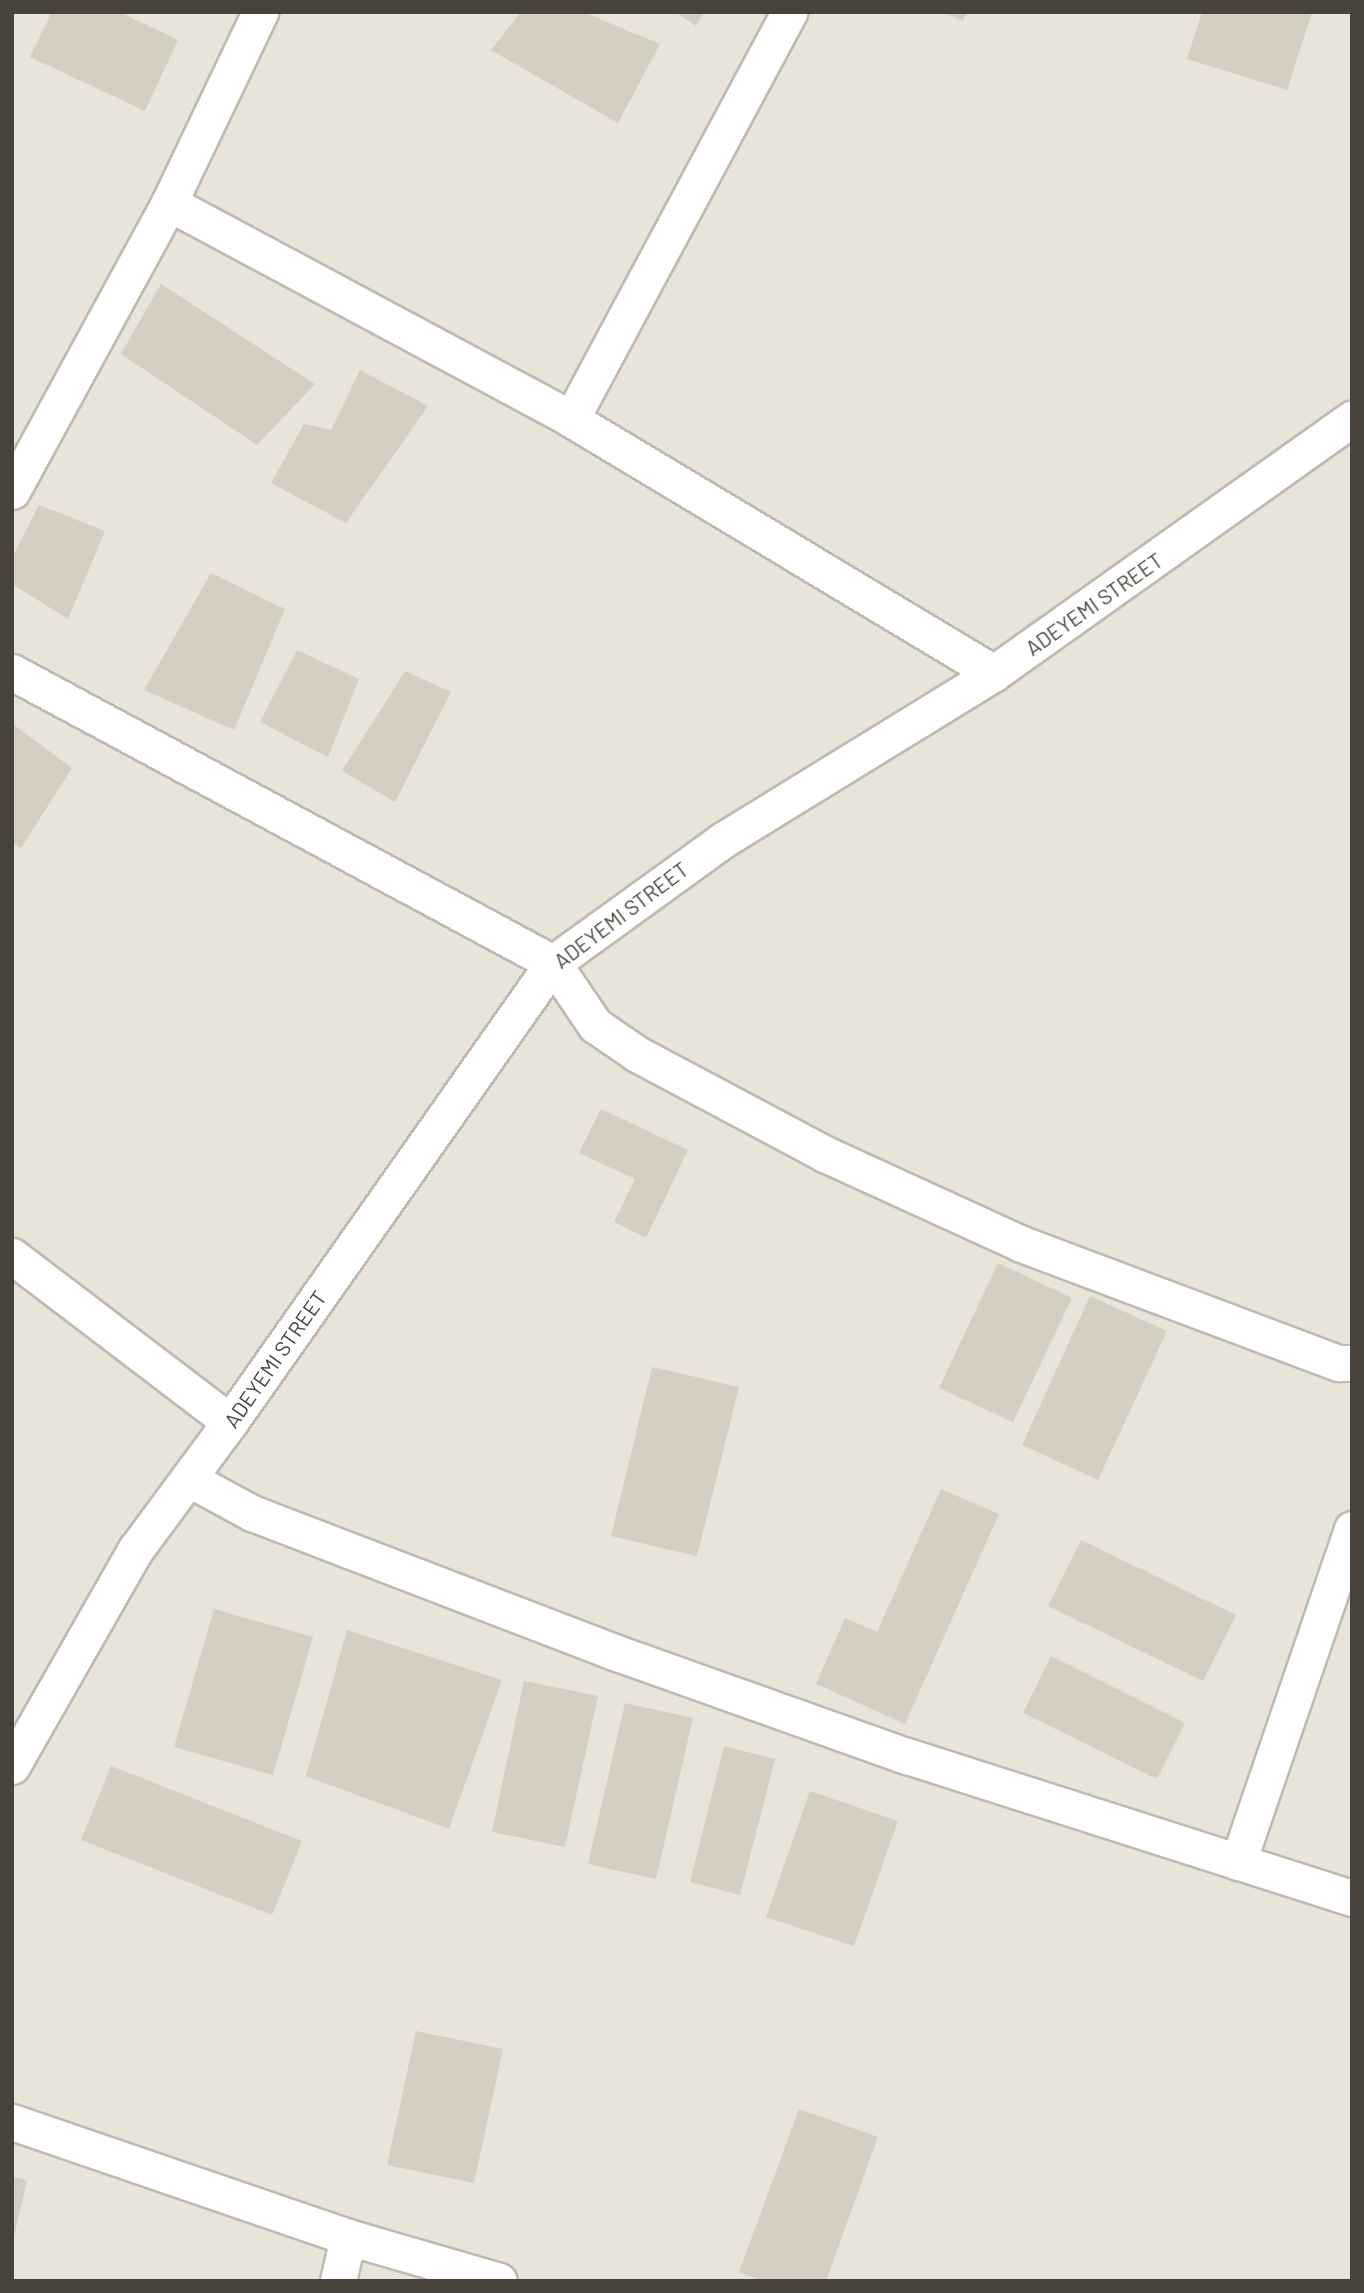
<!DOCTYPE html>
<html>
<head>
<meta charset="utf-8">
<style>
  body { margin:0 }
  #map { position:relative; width:1364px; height:2293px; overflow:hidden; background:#f4f2ec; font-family:Barlow,sans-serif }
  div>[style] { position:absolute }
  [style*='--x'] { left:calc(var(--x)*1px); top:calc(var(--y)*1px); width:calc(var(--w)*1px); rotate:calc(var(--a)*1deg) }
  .residential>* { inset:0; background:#e8e4da }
  .building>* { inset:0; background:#d5cec2 }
  .roads { filter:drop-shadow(2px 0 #bfbaaf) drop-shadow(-2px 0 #bfbaaf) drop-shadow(0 2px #bfbaaf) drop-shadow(0 -2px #bfbaaf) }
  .minor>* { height:35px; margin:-17.5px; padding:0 17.5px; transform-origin:17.5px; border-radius:17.5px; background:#fff }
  span { translate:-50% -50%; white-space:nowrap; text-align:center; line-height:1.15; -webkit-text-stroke:5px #fff; paint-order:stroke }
  .street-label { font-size:21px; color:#48433a }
  .frame { position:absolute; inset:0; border:14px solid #48433a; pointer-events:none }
</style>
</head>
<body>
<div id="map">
  <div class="residential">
    <i style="clip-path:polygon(12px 12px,1352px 12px,1352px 2281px,12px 2281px)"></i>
  </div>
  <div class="building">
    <i style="clip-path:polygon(52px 12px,119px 12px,178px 40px,145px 111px,30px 57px)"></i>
    <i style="clip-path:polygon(521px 12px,583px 12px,660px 44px,618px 123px,491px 50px)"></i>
    <i style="clip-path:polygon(675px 12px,704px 12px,696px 26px)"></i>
    <i style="clip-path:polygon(943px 12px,967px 12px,963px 21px)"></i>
    <i style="clip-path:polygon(1202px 12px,1312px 12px,1287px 90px,1187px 59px)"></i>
    <i style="clip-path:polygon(161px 284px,315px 384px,257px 445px,121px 354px)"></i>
    <i style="clip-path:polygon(360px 370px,428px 406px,346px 523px,271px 483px,304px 424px,331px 430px)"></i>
    <i style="clip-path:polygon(39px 505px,105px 531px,68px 619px,12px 584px,12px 558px)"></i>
    <i style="clip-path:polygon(211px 573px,285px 609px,234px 730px,144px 690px)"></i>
    <i style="clip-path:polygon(297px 650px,359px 679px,328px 757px,260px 722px)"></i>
    <i style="clip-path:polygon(405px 671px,451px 692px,395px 802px,342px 771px)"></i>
    <i style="clip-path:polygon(14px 725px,72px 768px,21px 848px,12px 843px)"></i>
    <i style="clip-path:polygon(601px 1109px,688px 1150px,646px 1238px,614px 1222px,635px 1179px,579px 1153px)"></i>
    <i style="clip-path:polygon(998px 1263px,1072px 1298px,1013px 1422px,939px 1388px)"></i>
    <i style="clip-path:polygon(1090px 1296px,1167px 1331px,1098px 1480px,1022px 1445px)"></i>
    <i style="clip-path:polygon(652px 1367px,739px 1387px,697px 1556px,611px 1536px)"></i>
    <i style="clip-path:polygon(941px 1489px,999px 1514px,905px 1724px,816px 1684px,845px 1618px,877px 1632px)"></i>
    <i style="clip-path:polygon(1081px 1540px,1236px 1615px,1203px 1681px,1048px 1606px)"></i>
    <i style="clip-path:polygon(214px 1609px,313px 1637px,273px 1775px,174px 1747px)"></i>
    <i style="clip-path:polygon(347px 1630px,502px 1680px,449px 1829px,306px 1776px)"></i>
    <i style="clip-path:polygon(1051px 1656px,1185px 1723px,1157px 1779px,1023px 1713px)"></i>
    <i style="clip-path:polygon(524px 1681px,598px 1696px,565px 1847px,492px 1832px)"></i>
    <i style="clip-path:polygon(625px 1703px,693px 1718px,656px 1879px,588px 1864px)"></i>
    <i style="clip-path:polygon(724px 1746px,775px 1759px,740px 1895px,690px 1882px)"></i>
    <i style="clip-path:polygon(111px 1766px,302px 1841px,272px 1915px,81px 1840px)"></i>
    <i style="clip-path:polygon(810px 1791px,898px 1821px,854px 1946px,766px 1917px)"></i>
    <i style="clip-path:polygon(416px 2031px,503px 2049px,474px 2183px,387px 2165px)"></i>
    <i style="clip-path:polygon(799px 2109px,878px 2137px,826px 2281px,763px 2281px,739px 2272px)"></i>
    <i style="clip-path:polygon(12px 2177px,27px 2180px,13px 2241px,12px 2241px)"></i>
  </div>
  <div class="roads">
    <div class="minor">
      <i style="--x:169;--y:203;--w:456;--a:28.2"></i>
      <i style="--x:571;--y:419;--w:493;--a:31"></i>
      <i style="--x:571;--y:419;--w:462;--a:-61.8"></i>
      <i style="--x:12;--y:491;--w:328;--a:-61.4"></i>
      <i style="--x:169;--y:203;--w:212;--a:-64.5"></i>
      <i style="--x:12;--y:672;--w:614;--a:28.28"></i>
      <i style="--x:553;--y:963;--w:75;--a:55.9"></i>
      <i style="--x:595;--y:1025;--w:51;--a:34.6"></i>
      <i style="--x:637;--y:1054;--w:213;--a:28"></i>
      <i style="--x:825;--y:1154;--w:213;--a:24.6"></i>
      <i style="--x:1019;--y:1243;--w:342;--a:20.6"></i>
      <i style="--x:1339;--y:1363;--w:13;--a:0"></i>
      <i style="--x:12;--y:1256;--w:274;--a:37.3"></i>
      <i style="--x:189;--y:1479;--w:72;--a:28.4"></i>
      <i style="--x:252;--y:1513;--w:391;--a:21"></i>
      <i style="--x:617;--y:1653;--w:308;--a:19.6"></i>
      <i style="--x:907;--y:1756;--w:467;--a:17.7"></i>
      <i style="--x:12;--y:1766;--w:250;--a:-60.3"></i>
      <i style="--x:136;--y:1549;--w:158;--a:-53.5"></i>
      <i style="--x:230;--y:1422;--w:561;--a:-54.87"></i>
      <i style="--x:553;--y:963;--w:210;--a:-35.9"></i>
      <i style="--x:723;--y:840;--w:318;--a:-31.6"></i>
      <i style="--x:994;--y:673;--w:439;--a:-35.4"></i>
      <i style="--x:1238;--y:1862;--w:352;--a:-71.1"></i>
      <i style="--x:12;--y:2122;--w:355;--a:18.9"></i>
      <i style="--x:348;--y:2237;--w:157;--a:16.2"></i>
      <i style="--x:338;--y:2281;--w:45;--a:-77.2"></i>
    </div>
  </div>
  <div class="street-label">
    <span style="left:1094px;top:604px;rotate:-35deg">ADEYEMI STREET</span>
    <span style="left:621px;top:915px;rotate:-37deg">ADEYEMI STREET</span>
    <span style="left:275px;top:1359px;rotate:-55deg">ADEYEMI STREET</span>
  </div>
  <div class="frame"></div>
</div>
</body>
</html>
